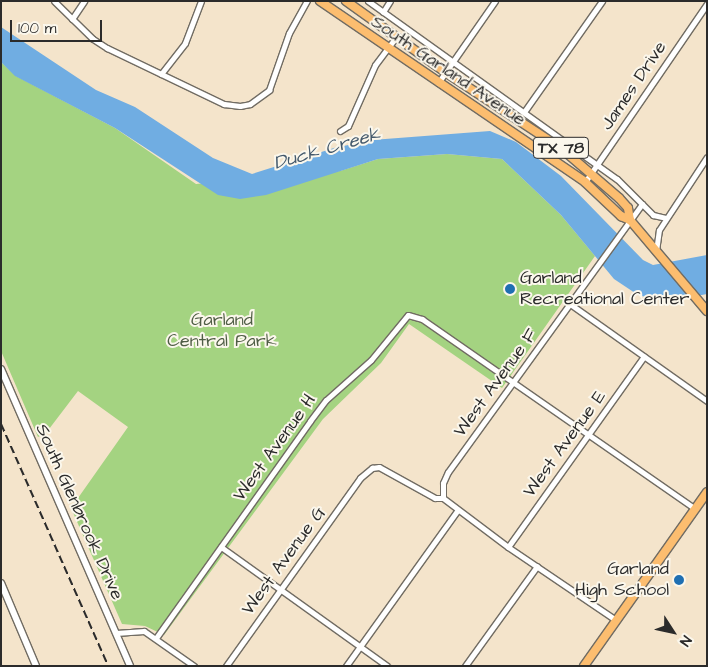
<!DOCTYPE html>
<html>
<head>
<meta charset="utf-8">
<style>
  body { margin:0 }
  #map { position:relative; width:708px; height:667px; overflow:hidden; background:#f4e4cb; font-family:"Architects Daughter",sans-serif }
  div>[style] { position:absolute }
  [style*='--x'] { left:calc(var(--x)*1px); top:calc(var(--y)*1px); width:calc(var(--w)*1px); rotate:calc(var(--a)*1deg) }
  .green>* { inset:0; background:#a4d381 }
  .water>* { inset:0; background:#70ade2 }
  .roads { filter:drop-shadow(1px 0 #716c63) drop-shadow(-1px 0 #716c63) drop-shadow(0 1px #716c63) drop-shadow(0 -1px #716c63) }
  .minor>* { height:5px; margin:-2.5px; padding:0 2.5px; transform-origin:2.5px; border-radius:2.5px; background:#fff }
  .tertiary>* { height:6px; margin:-3px; padding:0 3px; transform-origin:3px; border-radius:3px; background:#fff }
  .primary>* { height:8px; margin:-4px; padding:0 4px; transform-origin:4px; border-radius:4px; background:#fcbd6f }
  .rail>* { height:2px; margin-top:-1px; transform-origin:0; background:repeating-linear-gradient(90deg,#2b2b2b 0 8px,transparent 0 12px) }
  .dots>* { width:14px; height:14px; translate:-50% -50%; box-sizing:border-box; border:2px solid #fbf7ec; border-radius:50% }
  span { translate:-50% -50%; white-space:nowrap; text-align:center; line-height:1.15; -webkit-text-stroke:4px #fbf7ec; paint-order:stroke }
  .shield-label span { padding:1px 4px; background:#fbf7ec; border:1px solid; border-radius:4px; -webkit-text-stroke-width:0 }
  .shield-label { font-size:16px; color:#2b2b2b; font-weight:700 }
  .street-label { font-size:18px; color:#2b2b2b }
  .poi-label { font-size:18px; color:#2b2b2b }
  .left { translate:0 -50%; text-align:left }
  .right { translate:-100% -50%; text-align:right }
  .park-label { font-size:18px; color:#4f5d45 }
  .water-label { font-size:19px; color:#43586b; font-style:italic }
  .frame { position:absolute; inset:0; border:2px solid #2b2b2b; pointer-events:none }
  .north { position:absolute; left:648px; top:607px; width:50px; height:50px; -webkit-text-stroke:4px #fbf7ec; paint-order:stroke; rotate:125deg; font-size:14px; font-weight:700; line-height:20px; text-align:center; color:#2b2b2b }
  .north::after { content:''; display:block; margin:auto; width:18px; height:22px; background:#2b2b2b; clip-path:polygon(50% 0,100% 100%,50% 72%,0 100%) }
  .scale { position:absolute; left:10px; top:20px; width:92px; height:22px; box-sizing:border-box; border:2px solid #2b2b2b; border-top:0; padding-left:6px; font-size:15px; line-height:18px; white-space:nowrap; color:#2b2b2b; -webkit-text-stroke:4px #fbf7ec; paint-order:stroke }
</style>
</head>
<body>
<div id="map">
  <div class="green">
    <i style="clip-path:polygon(1px 62px,16px 76px,115px 128px,196px 184px,340px 171px,378px 159px,447px 154px,502px 159px,561px 215px,595px 256px,502px 388px,409px 324px,381px 363px,323px 419px,164px 635px,145px 626px,122px 624px,71px 508px,128px 427px,78px 391px,46px 433px,38px 437px,1px 351px)"></i>
  </div>
  <div class="water">
    <i style="clip-path:polygon(1px 27px,96px 90px,135px 107px,213px 158px,252px 174px,334px 148px,372px 140px,490px 131px,516px 142px,561px 176px,643px 260px,653px 265px,707px 255px,707px 294px,675px 300px,653px 299px,638px 295px,614px 279px,561px 215px,502px 159px,447px 154px,378px 159px,266px 195px,240px 199px,218px 195px,115px 128px,15px 76px,1px 62px)"></i>
  </div>
  <div class="roads">
    <div class="minor">
      <i style="--x:54;--y:1;--w:54;--a:44.3"></i>
      <i style="--x:93;--y:39;--w:17;--a:33"></i>
      <i style="--x:107;--y:48;--w:130;--a:25.6"></i>
      <i style="--x:224;--y:104;--w:16;--a:7"></i>
      <i style="--x:240;--y:106;--w:10;--a:-11"></i>
      <i style="--x:250;--y:104;--w:24;--a:-36"></i>
      <i style="--x:269;--y:90;--w:60;--a:-70.7"></i>
      <i style="--x:289;--y:33;--w:37;--a:-61"></i>
      <i style="--x:368;--y:1;--w:306;--a:35.6"></i>
      <i style="--x:617;--y:179;--w:51;--a:45"></i>
      <i style="--x:653;--y:215;--w:13;--a:13"></i>
      <i style="--x:383;--y:12;--w:13;--a:-58"></i>
      <i style="--x:72;--y:19;--w:22;--a:-56"></i>
      <i style="--x:161;--y:74;--w:39;--a:-52"></i>
      <i style="--x:185;--y:43;--w:45;--a:-69.1"></i>
      <i style="--x:438;--y:83;--w:100;--a:-55.2"></i>
      <i style="--x:524;--y:112;--w:136;--a:-54.9"></i>
      <i style="--x:340;--y:131;--w:9;--a:-32"></i>
      <i style="--x:348;--y:126;--w:67;--a:-66.1"></i>
      <i style="--x:375;--y:65;--w:35;--a:-53"></i>
      <i style="--x:585;--y:182;--w:216;--a:-55.6"></i>
      <i style="--x:656;--y:251;--w:21;--a:-82"></i>
      <i style="--x:659;--y:230;--w:87;--a:-56.7"></i>
      <i style="--x:570;--y:304;--w:168;--a:35.3"></i>
      <i style="--x:443;--y:498;--w:15;--a:-90"></i>
      <i style="--x:443;--y:483;--w:12;--a:-66"></i>
      <i style="--x:448;--y:472;--w:331;--a:-54.1"></i>
      <i style="--x:221;--y:547;--w:204;--a:35.6"></i>
      <i style="--x:508;--y:547;--w:234;--a:-54.5"></i>
      <i style="--x:116;--y:633;--w:28;--a:-4"></i>
      <i style="--x:144;--y:631;--w:61;--a:35"></i>
      <i style="--x:156;--y:638;--w:266;--a:-54.6"></i>
      <i style="--x:310;--y:421;--w:26;--a:-53"></i>
      <i style="--x:326;--y:400;--w:60;--a:-41.6"></i>
      <i style="--x:371;--y:360;--w:58;--a:-50.6"></i>
      <i style="--x:408;--y:315;--w:15;--a:16"></i>
      <i style="--x:422;--y:319;--w:333;--a:34.8"></i>
      <i style="--x:226;--y:666;--w:231;--a:-54.5"></i>
      <i style="--x:360;--y:478;--w:16;--a:-40"></i>
      <i style="--x:372;--y:468;--w:7;--a:-8"></i>
      <i style="--x:379;--y:467;--w:64;--a:29"></i>
      <i style="--x:435;--y:498;--w:8;--a:0"></i>
      <i style="--x:443;--y:498;--w:81;--a:37"></i>
      <i style="--x:508;--y:547;--w:130;--a:34.1"></i>
      <i style="--x:346;--y:666;--w:191;--a:-54.4"></i>
      <i style="--x:465;--y:666;--w:123;--a:-54.2"></i>
    </div>
    <div class="tertiary">
      <i style="--x:1;--y:369;--w:324;--a:66.5"></i>
      <i style="--x:1;--y:583;--w:90;--a:67.1"></i>
    </div>
    <div class="primary">
      <i style="--x:320;--y:1;--w:321;--a:34.3"></i>
      <i style="--x:585;--y:182;--w:50;--a:43.4"></i>
      <i style="--x:621;--y:216;--w:10;--a:24"></i>
      <i style="--x:630;--y:220;--w:119;--a:49.8"></i>
      <i style="--x:346;--y:1;--w:122;--a:35.6"></i>
      <i style="--x:445;--y:72;--w:140;--a:33.3"></i>
      <i style="--x:562;--y:149;--w:75;--a:40.7"></i>
      <i style="--x:619;--y:198;--w:13;--a:48"></i>
      <i style="--x:628;--y:208;--w:12;--a:81"></i>
      <i style="--x:584;--y:666;--w:213;--a:-54.7"></i>
    </div>
  </div>
  <div class="rail">
    <i style="--x:1;--y:424;--w:265;--a:66.1"></i>
  </div>
  <div class="dots">
    <i style="left:510px;top:289px;background:#1f6fb2"></i>
    <i style="left:679px;top:580px;background:#1f6fb2"></i>
  </div>
  <div class="shield-label">
    <span style="left:561px;top:148px">TX 78</span>
  </div>
  <div class="street-label">
    <span style="left:448px;top:71px;rotate:34deg">South Garland Avenue</span>
    <span style="left:634px;top:86px;rotate:-56deg">James Drive</span>
    <span style="left:496px;top:383px;rotate:-54deg">West Avenue F</span>
    <span style="left:565px;top:444px;rotate:-54deg">West Avenue E</span>
    <span style="left:275px;top:448px;rotate:-54deg">West Avenue H</span>
    <span style="left:79px;top:512px;rotate:66deg">South Glenbrook Drive</span>
    <span style="left:284px;top:561px;rotate:-54deg">West Avenue G</span>
  </div>
  <div class="poi-label">
    <span class="left" style="left:520px;top:289px">Garland<br>Recreational Center</span>
    <span class="right" style="left:669px;top:580px">Garland<br>High School</span>
  </div>
  <div class="park-label">
    <span style="left:222px;top:331px">Garland<br>Central Park</span>
  </div>
  <div class="water-label">
    <span style="left:327px;top:149px;rotate:-16deg">Duck Creek</span>
  </div>
  <div class="frame"></div>
  <div class="north">N</div>
  <div class="scale">100 m</div>
</div>
</body>
</html>
